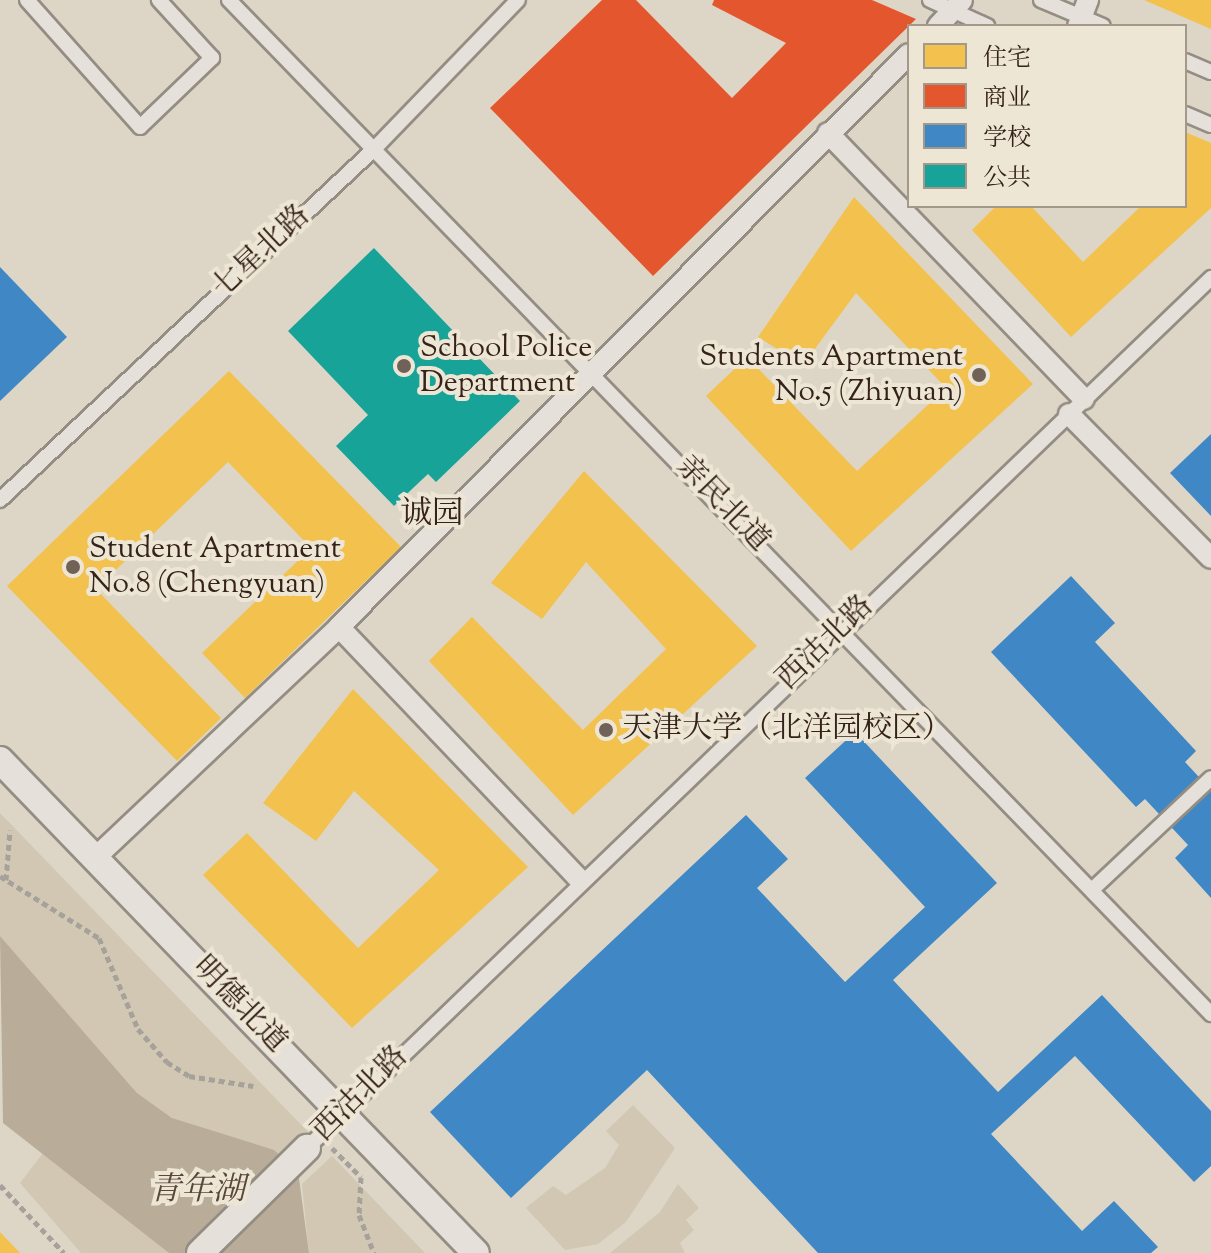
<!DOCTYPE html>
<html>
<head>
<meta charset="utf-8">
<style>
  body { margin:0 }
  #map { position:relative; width:1211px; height:1253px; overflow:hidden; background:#ddd6c7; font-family:"Sorts Mill Goudy","Noto Serif SC",serif }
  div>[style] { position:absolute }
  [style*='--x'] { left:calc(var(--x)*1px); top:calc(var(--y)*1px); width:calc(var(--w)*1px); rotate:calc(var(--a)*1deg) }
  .green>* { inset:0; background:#d1c7b3 }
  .water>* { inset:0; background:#b9ad9a }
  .homes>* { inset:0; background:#f2c14e }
  .shops>* { inset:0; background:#e4572e }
  .schools>* { inset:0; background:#3f88c5 }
  .public>* { inset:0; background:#17a398 }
  .path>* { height:5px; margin-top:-2.5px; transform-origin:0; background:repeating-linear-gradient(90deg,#a6a19b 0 6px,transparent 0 10px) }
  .roads { filter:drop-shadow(2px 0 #948d84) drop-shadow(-2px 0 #948d84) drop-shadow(0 2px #948d84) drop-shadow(0 -2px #948d84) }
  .service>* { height:14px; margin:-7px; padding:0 7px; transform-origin:7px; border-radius:7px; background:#e5e1da }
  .pedestrian>* { height:20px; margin:-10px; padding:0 10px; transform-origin:10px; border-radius:10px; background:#e5e1da }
  .minor>* { height:26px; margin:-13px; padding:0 13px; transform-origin:13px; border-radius:13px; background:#e5e1da }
  .dots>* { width:22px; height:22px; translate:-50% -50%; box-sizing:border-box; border:4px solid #eee6d5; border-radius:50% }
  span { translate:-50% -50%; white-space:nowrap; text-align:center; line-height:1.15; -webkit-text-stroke:8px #eee6d5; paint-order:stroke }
  .street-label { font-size:30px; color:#35231b }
  .poi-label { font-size:30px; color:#35231b }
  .left { translate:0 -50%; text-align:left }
  .right { translate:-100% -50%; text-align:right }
  .neighbourhood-label { font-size:32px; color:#35231b }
  .water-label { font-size:32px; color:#58473b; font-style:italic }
  .legend { position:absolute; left:907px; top:24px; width:280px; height:184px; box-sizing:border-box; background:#eee6d5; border:2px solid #a4988b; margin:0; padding:10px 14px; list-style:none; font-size:24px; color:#35231b }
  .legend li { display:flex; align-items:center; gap:16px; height:40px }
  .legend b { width:40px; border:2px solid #a4988b }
</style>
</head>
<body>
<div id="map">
  <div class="green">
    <i style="clip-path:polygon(0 813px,311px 1135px,285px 1160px,172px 1118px,137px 1093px,0 936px)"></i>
    <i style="clip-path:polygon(633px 1105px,675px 1148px,626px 1222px,598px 1244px,565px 1250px,526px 1208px,553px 1186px,566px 1195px,605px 1168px,619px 1145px,606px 1131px)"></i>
    <i style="clip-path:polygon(43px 1153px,147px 1231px,169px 1253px,81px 1253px,20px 1183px)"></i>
    <i style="clip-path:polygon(332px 1156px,425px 1253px,309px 1253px,302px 1184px)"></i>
    <i style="clip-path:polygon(678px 1184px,699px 1208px,686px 1220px,694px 1230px,680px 1243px,685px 1253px,610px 1253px,660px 1212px)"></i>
  </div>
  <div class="water">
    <i style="clip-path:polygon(0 936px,137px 1093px,172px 1118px,274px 1150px,298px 1171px,309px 1253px,169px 1253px,3px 1123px)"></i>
  </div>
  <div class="homes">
    <i style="clip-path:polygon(1144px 0,1211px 0,1211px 29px)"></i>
    <i style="clip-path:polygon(1185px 132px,1211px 143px,1211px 208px,1071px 337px,972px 230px,996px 206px,1031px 206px,1083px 262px,1141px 206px,1185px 206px)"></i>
    <i style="clip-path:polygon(854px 197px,1033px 384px,851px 551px,706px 396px,747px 357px,857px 471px,946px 388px,856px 293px,803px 365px,758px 337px)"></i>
    <i style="clip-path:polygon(229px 371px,401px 547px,245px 698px,202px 653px,311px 548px,228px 462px,96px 589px,221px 718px,177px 761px,7px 586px)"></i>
    <i style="clip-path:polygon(584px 471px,757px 646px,573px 815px,429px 661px,472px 617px,583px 730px,666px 649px,586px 562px,542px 619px,491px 583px)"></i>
    <i style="clip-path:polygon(353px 689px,528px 867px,352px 1028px,203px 875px,247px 833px,358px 948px,439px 870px,354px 791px,316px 841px,263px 803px)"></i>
    <i style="clip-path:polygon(0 1232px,20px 1253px,0 1253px)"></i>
  </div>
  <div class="shops">
    <i style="clip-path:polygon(602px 0,636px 0,732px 98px,786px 43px,712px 5px,714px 0,872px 0,916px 19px,653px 276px,490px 108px)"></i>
  </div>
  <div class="schools">
    <i style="clip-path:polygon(0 267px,67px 337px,0 401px)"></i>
    <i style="clip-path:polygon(1211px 434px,1211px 516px,1170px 473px)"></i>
    <i style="clip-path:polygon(1071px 576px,1115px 623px,1095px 642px,1196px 751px,1185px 762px,1211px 790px,1211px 898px,1175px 858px,1188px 845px,1145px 799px,1136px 807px,991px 652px)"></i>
    <i style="clip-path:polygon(855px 732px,997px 883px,893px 980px,998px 1092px,1102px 995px,1211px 1111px,1211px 1166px,1194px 1182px,1075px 1056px,991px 1134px,1082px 1231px,1114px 1201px,1158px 1247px,1151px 1253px,818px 1253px,647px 1070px,511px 1198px,430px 1112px,746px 815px,788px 859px,757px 888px,845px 982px,925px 907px,805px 778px)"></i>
  </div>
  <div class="public">
    <i style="clip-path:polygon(374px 248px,520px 401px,436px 482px,428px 474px,394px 506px,336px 446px,368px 415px,288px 331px)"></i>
  </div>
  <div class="path">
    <i style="--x:0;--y:876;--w:117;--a:32.1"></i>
    <i style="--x:99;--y:938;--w:99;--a:66.8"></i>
    <i style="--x:138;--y:1029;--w:44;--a:48.7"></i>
    <i style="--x:167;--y:1062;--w:26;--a:32"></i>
    <i style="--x:189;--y:1076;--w:65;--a:8.9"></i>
    <i style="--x:6;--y:880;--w:50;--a:-85.4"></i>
    <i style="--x:332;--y:1148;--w:41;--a:45"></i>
    <i style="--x:361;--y:1177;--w:38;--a:93"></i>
    <i style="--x:359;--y:1215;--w:41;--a:68.5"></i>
    <i style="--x:0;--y:1185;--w:93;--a:46.7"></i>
  </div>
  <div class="roads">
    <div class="service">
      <i style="--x:27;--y:0;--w:170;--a:48.3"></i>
      <i style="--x:140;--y:127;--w:100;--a:-43.8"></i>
      <i style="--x:212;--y:58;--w:79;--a:-132.4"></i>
      <i style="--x:229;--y:0;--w:1412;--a:45.92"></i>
      <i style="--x:930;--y:0;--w:63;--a:24.5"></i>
      <i style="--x:1041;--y:0;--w:67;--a:22.8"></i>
      <i style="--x:1185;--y:61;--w:28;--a:23"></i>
      <i style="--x:1185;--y:114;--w:28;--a:23"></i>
      <i style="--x:0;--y:500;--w:513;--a:-43.18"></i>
      <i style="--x:374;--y:149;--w:207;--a:-46"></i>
      <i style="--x:1095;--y:887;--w:159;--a:-43.2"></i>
      <i style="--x:307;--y:1148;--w:1255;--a:-43.9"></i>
    </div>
    <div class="pedestrian">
      <i style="--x:938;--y:26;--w:35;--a:-47"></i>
      <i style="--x:1078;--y:26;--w:28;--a:-69"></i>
      <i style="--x:828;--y:133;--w:369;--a:46.1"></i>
      <i style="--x:1069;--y:414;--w:202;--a:45.4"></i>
      <i style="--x:339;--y:627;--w:349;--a:46.4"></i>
      <i style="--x:95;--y:858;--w:336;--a:-43.4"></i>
      <i style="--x:339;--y:627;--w:808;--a:-45.15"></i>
    </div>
    <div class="minor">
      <i style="--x:0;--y:760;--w:685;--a:46.01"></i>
      <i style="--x:200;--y:1253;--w:150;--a:-44.5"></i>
    </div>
  </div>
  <div class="dots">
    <i style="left:404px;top:366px;background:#706257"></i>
    <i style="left:979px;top:375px;background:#706257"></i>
    <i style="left:73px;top:567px;background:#706257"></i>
    <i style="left:606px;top:730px;background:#706257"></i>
  </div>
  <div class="street-label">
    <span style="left:262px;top:253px;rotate:-43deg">七星北路</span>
    <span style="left:722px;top:505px;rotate:46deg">亲民北道</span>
    <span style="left:826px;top:644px;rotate:-44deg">西沽北路</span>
    <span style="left:239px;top:1006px;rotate:46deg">明德北道</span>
    <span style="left:361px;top:1095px;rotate:-45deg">西沽北路</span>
  </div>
  <div class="poi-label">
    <span class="left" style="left:420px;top:366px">School Police<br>Department</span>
    <span class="right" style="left:963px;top:375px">Students Apartment<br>No.5 (Zhiyuan)</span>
    <span class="left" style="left:89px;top:567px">Student Apartment<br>No.8 (Chengyuan)</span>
    <span class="left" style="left:622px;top:730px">天津大学（北洋园校区）</span>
  </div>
  <div class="neighbourhood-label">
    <span style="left:432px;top:515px">诚园</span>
  </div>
  <div class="water-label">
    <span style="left:197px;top:1191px">青年湖</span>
  </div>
  <ul class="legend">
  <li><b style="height:22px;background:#f2c14e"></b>住宅</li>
  <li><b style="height:22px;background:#e4572e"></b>商业</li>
  <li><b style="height:22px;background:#3f88c5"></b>学校</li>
  <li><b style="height:22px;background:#17a398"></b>公共</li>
  </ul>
</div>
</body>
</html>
